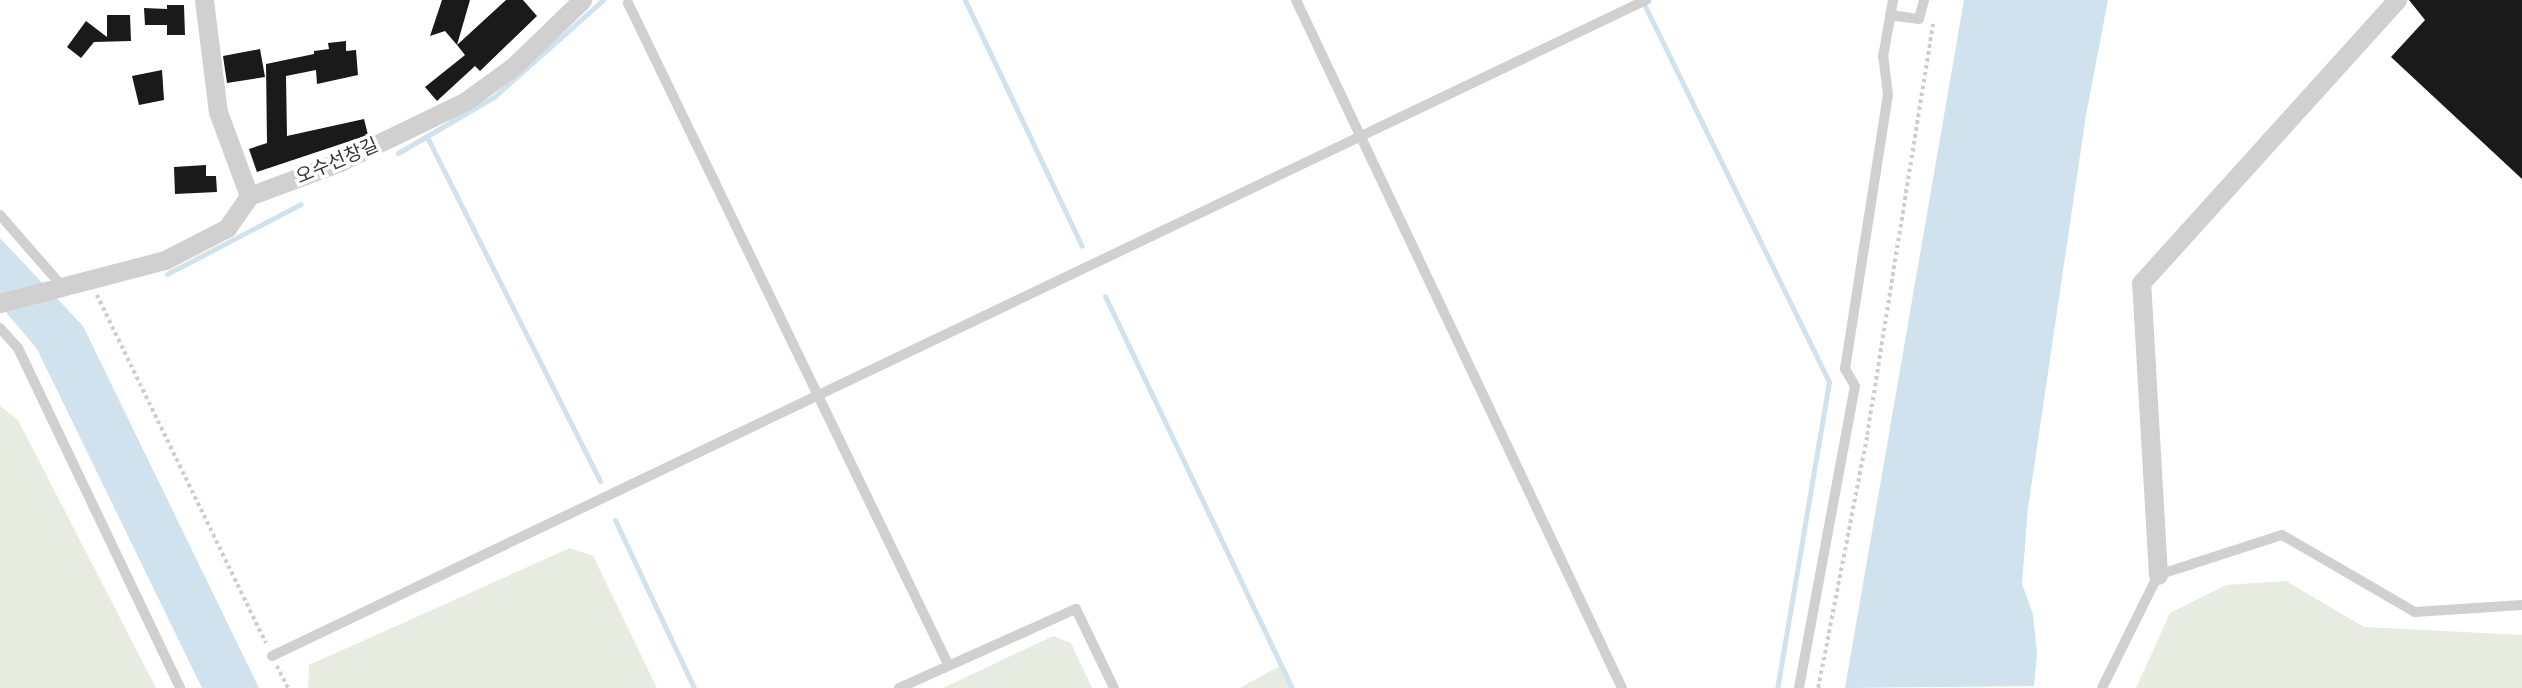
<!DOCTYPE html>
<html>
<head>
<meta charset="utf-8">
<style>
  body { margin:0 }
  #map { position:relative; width:2522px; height:688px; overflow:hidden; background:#fff; font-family:"PT Sans","Noto Sans KR",sans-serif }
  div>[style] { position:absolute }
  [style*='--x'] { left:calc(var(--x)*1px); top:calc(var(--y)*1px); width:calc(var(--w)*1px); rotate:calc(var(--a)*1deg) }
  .green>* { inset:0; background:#e6ecdf }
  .water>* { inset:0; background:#cfe2ee }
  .stream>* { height:5px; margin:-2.5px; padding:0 2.5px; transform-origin:2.5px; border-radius:2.5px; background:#cfe2ee }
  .building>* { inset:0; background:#1a1a1a }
  .path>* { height:3.5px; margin-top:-1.75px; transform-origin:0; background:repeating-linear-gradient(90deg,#cdcdcd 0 3.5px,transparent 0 7px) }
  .lane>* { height:10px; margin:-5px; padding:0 5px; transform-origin:5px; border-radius:5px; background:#d0d0d0 }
  .street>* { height:19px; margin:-9.5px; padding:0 9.5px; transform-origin:9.5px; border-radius:9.5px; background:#d0d0d0 }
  span { translate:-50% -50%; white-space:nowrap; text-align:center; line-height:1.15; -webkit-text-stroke:7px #fff; paint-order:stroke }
  .street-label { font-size:19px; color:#333 }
</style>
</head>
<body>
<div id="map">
  <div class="green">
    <i style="clip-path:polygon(0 406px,18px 420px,156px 688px,0 688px)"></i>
    <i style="clip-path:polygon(570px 548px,593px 556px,657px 688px,308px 688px,309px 665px)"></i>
    <i style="clip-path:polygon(2286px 581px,2364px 627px,2522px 635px,2522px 688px,2136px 688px,2170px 613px,2226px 585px)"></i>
    <i style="clip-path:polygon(1053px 636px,1071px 643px,1092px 688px,943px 688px)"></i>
    <i style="clip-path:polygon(1281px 665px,1292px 688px,1240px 688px)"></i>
  </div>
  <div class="water">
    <i style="clip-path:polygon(1964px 0,2108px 0,2086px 115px,2028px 508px,2022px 584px,2033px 614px,2037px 654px,2034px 686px,1845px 688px)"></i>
    <i style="clip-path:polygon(0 238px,83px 326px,259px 688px,202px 688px,37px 349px,0 305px)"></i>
  </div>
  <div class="stream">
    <i style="--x:965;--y:0;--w:272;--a:64.6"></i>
    <i style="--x:1642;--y:0;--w:425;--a:63.9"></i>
    <i style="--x:1829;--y:382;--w:310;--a:99.6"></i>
    <i style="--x:427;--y:137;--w:385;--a:63.3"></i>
    <i style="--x:398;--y:153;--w:111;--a:-30.3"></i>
    <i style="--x:494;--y:97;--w:146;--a:-41.7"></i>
    <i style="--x:167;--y:274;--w:151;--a:-27.6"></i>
    <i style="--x:1105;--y:296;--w:434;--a:64.5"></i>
    <i style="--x:615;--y:520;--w:186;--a:64.8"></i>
  </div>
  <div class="building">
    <i style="clip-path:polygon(442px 0,470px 0,457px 45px,445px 31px,430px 36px)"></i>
    <i style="clip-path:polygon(506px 0,523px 0,537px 16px,480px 71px,475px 66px,437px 101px,425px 87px,465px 55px,457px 45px)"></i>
    <i style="clip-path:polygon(2409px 0,2522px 0,2522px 179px,2391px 57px,2425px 20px)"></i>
    <i style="clip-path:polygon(167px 5px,184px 5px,185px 35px,167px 35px,167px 25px,145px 25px,144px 8px,167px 9px)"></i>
    <i style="clip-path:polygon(107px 15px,130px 15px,131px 41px,94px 42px,81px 58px,67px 47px,86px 21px,107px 37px)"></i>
    <i style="clip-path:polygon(346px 41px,346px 51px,356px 50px,358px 75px,317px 84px,316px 70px,286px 76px,287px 136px,364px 119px,368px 135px,257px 172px,249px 149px,267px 143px,266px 64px,314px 54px,314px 51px,329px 49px,328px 43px)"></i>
    <i style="clip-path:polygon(260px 49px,265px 77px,227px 83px,223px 56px)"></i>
    <i style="clip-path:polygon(162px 70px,164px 100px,139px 105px,132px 76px)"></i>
    <i style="clip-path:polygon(206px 165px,206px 176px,216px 176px,217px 192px,175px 194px,174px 167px)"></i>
  </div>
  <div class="path">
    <i style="--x:97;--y:295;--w:387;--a:64.1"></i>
    <i style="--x:277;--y:666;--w:25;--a:63"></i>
    <i style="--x:1818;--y:688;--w:258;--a:-79"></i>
    <i style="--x:1867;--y:435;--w:416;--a:-80.9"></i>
  </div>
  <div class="lane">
    <i style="--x:1296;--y:0;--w:761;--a:64.65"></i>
    <i style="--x:628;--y:3;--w:734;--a:64.17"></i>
    <i style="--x:1890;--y:15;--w:29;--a:8"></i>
    <i style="--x:1919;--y:19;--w:20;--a:-75"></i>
    <i style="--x:0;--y:215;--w:94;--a:48.9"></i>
    <i style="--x:0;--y:328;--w:27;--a:48"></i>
    <i style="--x:18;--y:348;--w:377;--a:64.5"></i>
    <i style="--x:272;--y:656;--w:1523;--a:-25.52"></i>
    <i style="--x:899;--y:688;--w:194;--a:-24.1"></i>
    <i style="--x:1076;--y:609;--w:88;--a:64.3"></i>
    <i style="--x:1799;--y:688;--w:307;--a:-79.5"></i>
    <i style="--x:1855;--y:386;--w:20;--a:-120"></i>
    <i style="--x:1845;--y:369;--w:277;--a:-81.1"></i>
    <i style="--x:1888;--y:95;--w:38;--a:-97"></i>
    <i style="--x:1883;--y:57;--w:58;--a:-80"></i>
    <i style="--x:2102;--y:688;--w:126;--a:-63.6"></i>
    <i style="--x:2158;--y:575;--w:130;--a:-17.9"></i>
    <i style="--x:2282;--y:535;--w:154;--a:30.1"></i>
    <i style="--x:2415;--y:612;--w:107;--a:-3.7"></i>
  </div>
  <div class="street">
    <i style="--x:204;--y:0;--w:113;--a:82.9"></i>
    <i style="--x:218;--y:112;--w:90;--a:69.7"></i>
    <i style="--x:249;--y:196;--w:97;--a:-20.5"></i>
    <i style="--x:340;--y:162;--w:140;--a:-25.8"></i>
    <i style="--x:466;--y:101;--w:59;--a:-36.1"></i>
    <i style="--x:514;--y:66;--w:95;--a:-44.1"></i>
    <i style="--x:0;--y:303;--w:171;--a:-14.6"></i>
    <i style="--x:165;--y:260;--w:70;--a:-27.3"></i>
    <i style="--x:227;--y:228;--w:39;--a:-55"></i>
    <i style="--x:2158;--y:575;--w:292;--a:-93.3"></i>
    <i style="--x:2141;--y:283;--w:382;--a:-47.9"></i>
  </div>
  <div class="street-label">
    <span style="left:337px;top:161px;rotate:-23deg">오수선창길</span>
  </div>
</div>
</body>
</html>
